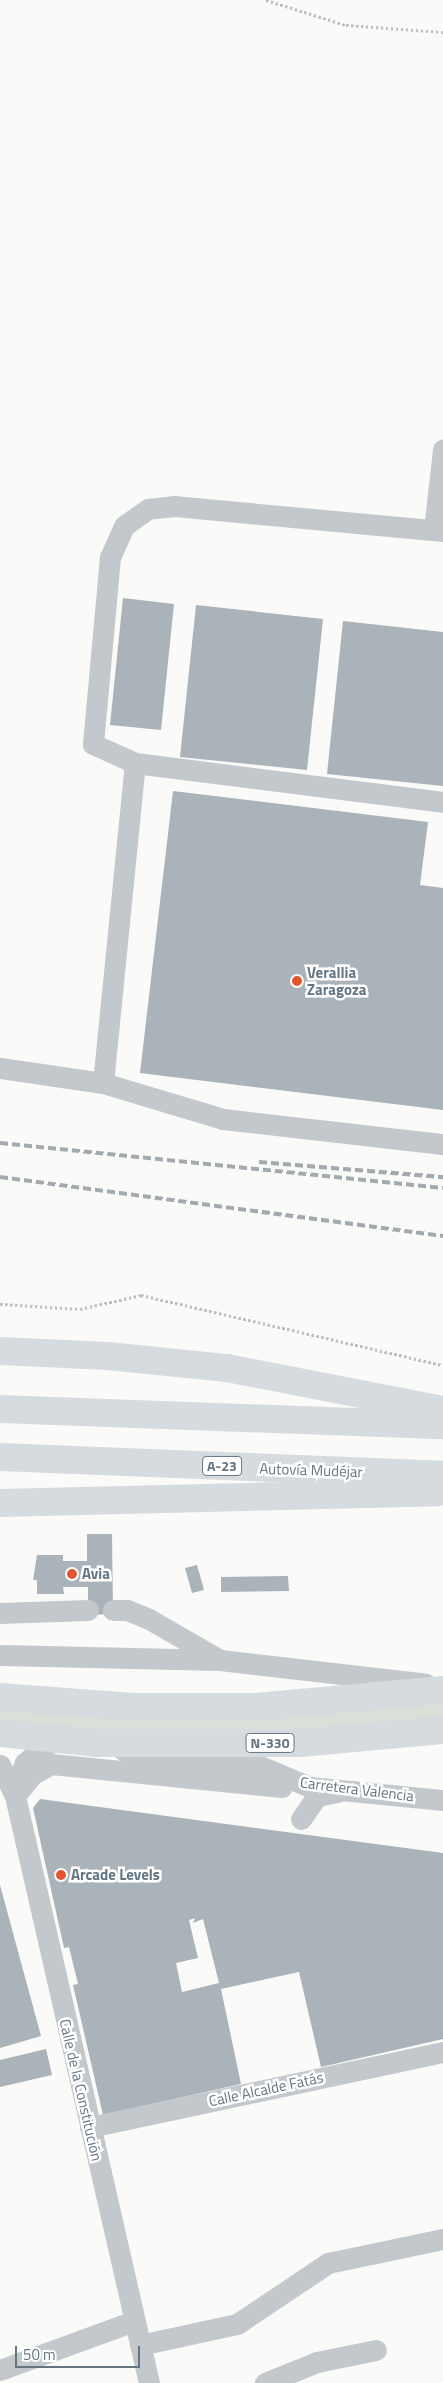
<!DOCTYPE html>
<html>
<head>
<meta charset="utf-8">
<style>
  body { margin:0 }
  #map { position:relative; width:443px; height:2383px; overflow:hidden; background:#fafaf8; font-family:"Titillium Web",sans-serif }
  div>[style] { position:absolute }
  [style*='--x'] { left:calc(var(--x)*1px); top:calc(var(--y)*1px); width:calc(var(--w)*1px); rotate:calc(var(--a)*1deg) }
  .green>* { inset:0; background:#dadfd7 }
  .building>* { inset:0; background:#aab3b9 }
  .path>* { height:3px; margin-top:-1.5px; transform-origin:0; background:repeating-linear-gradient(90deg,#bbbfc2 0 2.5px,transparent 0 5px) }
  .minor>* { height:21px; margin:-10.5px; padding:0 10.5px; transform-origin:10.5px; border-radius:10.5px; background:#c3c8cc }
  .highway>* { height:28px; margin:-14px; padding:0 14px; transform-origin:14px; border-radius:14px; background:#d6dbdf }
  .rail>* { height:4px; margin-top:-2px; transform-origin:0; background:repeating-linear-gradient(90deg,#a2aab0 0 8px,transparent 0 12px) }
  .dots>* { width:14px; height:14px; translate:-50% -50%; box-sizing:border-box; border:2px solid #fff; border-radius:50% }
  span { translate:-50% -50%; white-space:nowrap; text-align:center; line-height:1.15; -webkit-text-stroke:5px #fff; paint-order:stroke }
  .shield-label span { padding:1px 4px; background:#fff; border:1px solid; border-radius:4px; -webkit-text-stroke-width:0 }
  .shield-label { font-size:14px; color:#657683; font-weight:700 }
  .poi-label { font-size:15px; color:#657683; font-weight:700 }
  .left { translate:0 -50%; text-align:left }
  .street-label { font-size:15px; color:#657683 }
  .scale { position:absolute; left:15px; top:2346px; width:125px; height:22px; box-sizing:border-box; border:2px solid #657683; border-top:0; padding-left:6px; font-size:15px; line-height:18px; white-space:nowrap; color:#657683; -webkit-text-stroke:4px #fff; paint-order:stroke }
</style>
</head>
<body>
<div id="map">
  <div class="green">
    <i style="clip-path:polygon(443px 1703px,443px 1720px,232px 1735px,0 1725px,0 1705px)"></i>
  </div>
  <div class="building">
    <i style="clip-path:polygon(123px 598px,174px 604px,161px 730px,110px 725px)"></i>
    <i style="clip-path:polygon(196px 605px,323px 619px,307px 770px,180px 757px)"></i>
    <i style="clip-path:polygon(343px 621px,443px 632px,443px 786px,327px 774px)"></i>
    <i style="clip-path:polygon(173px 791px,428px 822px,420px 885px,443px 888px,443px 1110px,140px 1073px)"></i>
    <i style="clip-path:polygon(87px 1534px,112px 1534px,113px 1614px,88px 1615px,88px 1587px,63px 1587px,64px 1594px,37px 1594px,37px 1580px,33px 1580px,37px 1555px,63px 1555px,63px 1561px,87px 1561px)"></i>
    <i style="clip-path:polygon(197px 1565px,204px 1590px,192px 1593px,185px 1568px)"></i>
    <i style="clip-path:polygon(288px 1576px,289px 1591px,221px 1592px,221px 1577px)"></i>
    <i style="clip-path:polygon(evenodd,40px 1799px,443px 1853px,443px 2039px,321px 2067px,299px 1972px,221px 1989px,241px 2084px,103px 2115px,73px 1985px,78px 1984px,69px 1947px,64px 1948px,33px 1808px,40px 1799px,195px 1918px,193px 1923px,203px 1919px,219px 1983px,182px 1992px,176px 1963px,198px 1958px,189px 1920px,195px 1918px)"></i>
    <i style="clip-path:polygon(0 1885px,41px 2036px,0 2048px)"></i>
    <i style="clip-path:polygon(46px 2049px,52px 2075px,0 2087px,0 2060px)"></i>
  </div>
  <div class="path">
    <i style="--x:266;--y:0;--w:84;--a:17.4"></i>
    <i style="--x:346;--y:25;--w:97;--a:4.1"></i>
    <i style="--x:0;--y:1304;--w:80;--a:3.6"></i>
    <i style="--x:80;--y:1309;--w:63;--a:-12.9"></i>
    <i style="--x:141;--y:1295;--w:310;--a:13.1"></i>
  </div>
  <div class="minor">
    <i style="--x:434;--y:530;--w:81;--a:-83.6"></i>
    <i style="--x:443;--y:531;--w:269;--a:-174.7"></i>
    <i style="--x:175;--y:506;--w:27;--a:174"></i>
    <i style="--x:148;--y:509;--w:29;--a:145"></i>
    <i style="--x:124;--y:526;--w:34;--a:114"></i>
    <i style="--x:110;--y:557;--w:188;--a:95.2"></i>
    <i style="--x:93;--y:744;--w:46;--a:24.3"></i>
    <i style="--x:135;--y:763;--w:310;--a:7.2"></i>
    <i style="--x:0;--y:1068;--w:104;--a:8.3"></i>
    <i style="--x:103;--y:1083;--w:322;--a:-84.3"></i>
    <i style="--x:103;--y:1083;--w:125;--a:16.7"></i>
    <i style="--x:223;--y:1119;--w:221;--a:6.5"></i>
    <i style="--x:113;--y:1610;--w:14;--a:0"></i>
    <i style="--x:127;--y:1610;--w:24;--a:22"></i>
    <i style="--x:149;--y:1619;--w:82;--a:30"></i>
    <i style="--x:0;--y:1613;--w:88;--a:-2"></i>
    <i style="--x:0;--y:1655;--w:220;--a:1.3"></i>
    <i style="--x:220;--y:1660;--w:207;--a:6.6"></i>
    <i style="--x:123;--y:1750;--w:36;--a:14"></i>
    <i style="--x:158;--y:1759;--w:97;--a:3"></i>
    <i style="--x:255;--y:1764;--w:60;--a:22.7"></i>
    <i style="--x:310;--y:1787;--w:134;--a:5.6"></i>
    <i style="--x:0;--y:1765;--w:34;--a:64"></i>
    <i style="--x:15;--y:1796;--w:602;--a:77.14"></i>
    <i style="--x:16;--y:1786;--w:25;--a:-69"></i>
    <i style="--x:25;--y:1763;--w:29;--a:-41"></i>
    <i style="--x:47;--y:1744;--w:17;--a:-17"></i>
    <i style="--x:15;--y:1796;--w:28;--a:-51"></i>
    <i style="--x:33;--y:1774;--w:21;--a:-29"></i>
    <i style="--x:51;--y:1764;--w:232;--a:5.7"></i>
    <i style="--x:301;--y:1819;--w:28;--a:-55"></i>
    <i style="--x:317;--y:1796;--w:21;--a:-11"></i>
    <i style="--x:90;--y:2127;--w:361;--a:-12"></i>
    <i style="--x:140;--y:2345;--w:99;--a:-12.2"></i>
    <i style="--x:237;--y:2324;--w:110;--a:-33.8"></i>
    <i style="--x:328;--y:2263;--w:117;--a:-11.8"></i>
    <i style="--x:0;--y:2370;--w:143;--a:-20.1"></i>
    <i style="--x:265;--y:2383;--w:56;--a:-22"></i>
    <i style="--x:317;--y:2362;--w:60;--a:-11.5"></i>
  </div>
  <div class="highway">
    <i style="--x:0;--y:1351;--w:108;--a:2.7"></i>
    <i style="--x:108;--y:1356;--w:120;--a:5.8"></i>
    <i style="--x:227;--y:1368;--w:220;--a:11"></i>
    <i style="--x:0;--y:1409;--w:443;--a:2.1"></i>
    <i style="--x:0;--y:1457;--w:443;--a:2.3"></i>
    <i style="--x:0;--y:1503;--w:438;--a:-1.4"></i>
    <i style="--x:0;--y:1697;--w:133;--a:4.3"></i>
    <i style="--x:133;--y:1707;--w:123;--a:0"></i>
    <i style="--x:256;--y:1707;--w:188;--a:-5.2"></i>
    <i style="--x:0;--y:1733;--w:98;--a:5.9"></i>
    <i style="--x:97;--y:1743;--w:203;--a:0"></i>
    <i style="--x:300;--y:1743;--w:144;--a:-5.2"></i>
  </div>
  <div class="rail">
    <i style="--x:0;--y:1143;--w:445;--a:5.8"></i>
    <i style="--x:259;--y:1162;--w:185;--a:4.7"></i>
    <i style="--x:0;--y:1177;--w:447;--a:7.6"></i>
  </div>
  <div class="dots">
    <i style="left:297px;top:981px;background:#e4572e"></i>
    <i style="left:72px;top:1574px;background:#e4572e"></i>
    <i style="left:61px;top:1875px;background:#e4572e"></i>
  </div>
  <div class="shield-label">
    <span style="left:222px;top:1466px">A-23</span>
    <span style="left:270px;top:1743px">N-330</span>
  </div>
  <div class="poi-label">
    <span class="left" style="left:307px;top:981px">Verallia<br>Zaragoza</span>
    <span class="left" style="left:82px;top:1574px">Avia</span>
    <span class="left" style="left:71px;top:1875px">Arcade Levels</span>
  </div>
  <div class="street-label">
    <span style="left:311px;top:1470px;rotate:2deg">Autovía Mudéjar</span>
    <span style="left:357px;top:1789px;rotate:7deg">Carretera Valencia</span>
    <span style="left:266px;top:2089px;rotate:-12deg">Calle Alcalde Fatás</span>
    <span style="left:81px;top:2090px;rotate:77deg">Calle de la Constitución</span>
  </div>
  <div class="scale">50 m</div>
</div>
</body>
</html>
